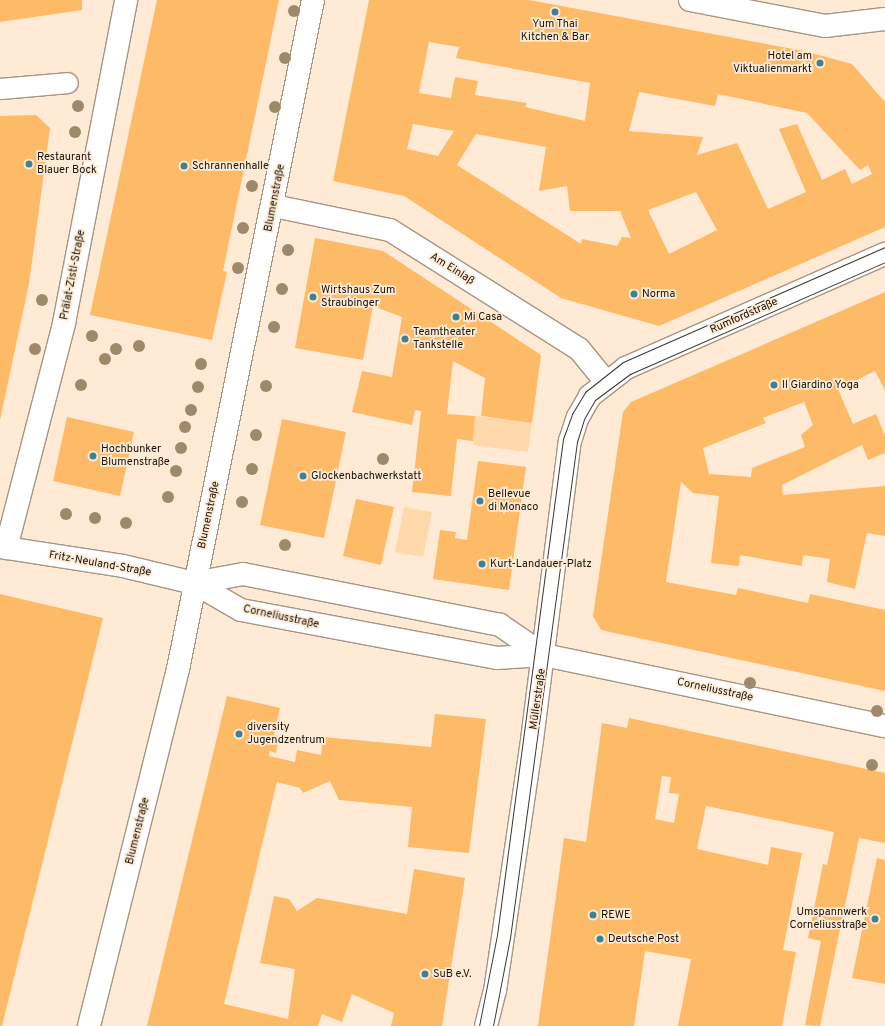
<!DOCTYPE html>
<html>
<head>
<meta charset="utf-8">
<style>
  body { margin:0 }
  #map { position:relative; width:885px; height:1026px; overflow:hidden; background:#ffebd5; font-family:Overpass,sans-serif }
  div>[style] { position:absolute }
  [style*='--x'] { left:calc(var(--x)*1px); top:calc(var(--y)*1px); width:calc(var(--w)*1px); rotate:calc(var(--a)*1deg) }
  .green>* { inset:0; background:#ffd8ab }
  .building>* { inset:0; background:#fdba67 }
  .roads { filter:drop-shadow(1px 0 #a79581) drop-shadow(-1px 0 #a79581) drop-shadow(0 1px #a79581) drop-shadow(0 -1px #a79581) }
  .pedestrian>* { height:20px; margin:-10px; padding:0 10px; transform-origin:10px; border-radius:10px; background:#fff }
  .minor>* { height:22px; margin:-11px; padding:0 11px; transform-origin:11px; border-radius:11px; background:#fff }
  .secondary>* { height:22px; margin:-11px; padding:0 11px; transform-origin:11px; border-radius:11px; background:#fff }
  .tram>* { height:1px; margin:-0.5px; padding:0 0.5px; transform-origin:0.5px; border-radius:0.5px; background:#3e362c }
  .trees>* { width:12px; height:12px; margin:-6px; border-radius:50%; background:#a0896b }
  .dots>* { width:11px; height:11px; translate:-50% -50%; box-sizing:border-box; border:2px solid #ffebd5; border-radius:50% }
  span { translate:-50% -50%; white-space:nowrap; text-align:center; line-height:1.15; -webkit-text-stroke:3.5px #ffebd5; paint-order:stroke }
  .poi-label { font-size:11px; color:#18120a }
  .right { translate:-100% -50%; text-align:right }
  .left { translate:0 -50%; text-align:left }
  .street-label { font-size:11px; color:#18120a }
</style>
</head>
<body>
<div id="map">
  <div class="green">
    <i style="clip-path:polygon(475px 416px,532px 423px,528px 452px,473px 445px)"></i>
    <i style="clip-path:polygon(404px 507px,432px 512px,423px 557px,395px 552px)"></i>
  </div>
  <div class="building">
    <i style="clip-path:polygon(0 0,82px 0,82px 10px,0 22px)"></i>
    <i style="clip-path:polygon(157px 0,279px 0,223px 271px,227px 272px,212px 340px,90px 315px)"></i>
    <i style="clip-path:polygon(evenodd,369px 0,529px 0,804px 51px,852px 64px,885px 102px,885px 227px,659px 326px,561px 298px,404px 196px,333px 181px,369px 0,429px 42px,459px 47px,456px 58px,590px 83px,585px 121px,525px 107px,527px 103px,475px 95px,478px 81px,455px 77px,451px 98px,419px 93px,429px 42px,369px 0,639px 92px,715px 106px,718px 94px,807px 113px,860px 170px,868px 165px,872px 174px,852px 184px,845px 169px,822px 180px,797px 124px,779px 129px,806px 192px,768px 209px,737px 143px,697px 155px,703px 137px,629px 131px,639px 92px,369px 0,413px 124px,454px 131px,438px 156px,407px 149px,413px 124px,369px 0,476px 134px,546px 147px,539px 191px,567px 186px,570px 211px,620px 211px,631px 238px,622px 237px,617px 246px,582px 239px,581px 244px,457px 165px,476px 134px,369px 0,696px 192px,717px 230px,669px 254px,648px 210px,696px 192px)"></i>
    <i style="clip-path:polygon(36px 115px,50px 128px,29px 284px,0 420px,0 116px)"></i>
    <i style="clip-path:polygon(315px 238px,383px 251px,541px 355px,532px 423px,481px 416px,485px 378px,453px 361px,447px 414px,475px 416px,473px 441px,457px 439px,451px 496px,412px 492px,421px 411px,415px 410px,412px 425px,352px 412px,362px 371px,392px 377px,402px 317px,373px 306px,363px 360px,295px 348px)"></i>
    <i style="clip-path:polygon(evenodd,885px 292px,885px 390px,875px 371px,838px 389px,853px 424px,876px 414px,885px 436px,885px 453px,868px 460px,862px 445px,782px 485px,783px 495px,885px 486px,885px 536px,867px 533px,855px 589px,827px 582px,830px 559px,803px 555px,802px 566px,740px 555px,739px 566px,711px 563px,719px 496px,693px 493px,681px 482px,666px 582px,736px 595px,738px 588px,808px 603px,810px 594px,885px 610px,885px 691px,601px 630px,593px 616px,623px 412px,631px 402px,885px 292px,804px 402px,813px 425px,801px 435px,805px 447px,752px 468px,751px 477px,709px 474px,703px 448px,766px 423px,763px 418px,804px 402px)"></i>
    <i style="clip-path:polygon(67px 417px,134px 432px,120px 496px,53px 481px)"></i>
    <i style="clip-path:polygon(282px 419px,346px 432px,324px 538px,260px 525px)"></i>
    <i style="clip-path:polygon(478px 461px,526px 467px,509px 590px,433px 579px,440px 530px,456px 532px,455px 538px,467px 540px)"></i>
    <i style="clip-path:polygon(356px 499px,394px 507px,381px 565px,343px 556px)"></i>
    <i style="clip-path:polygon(0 594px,103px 618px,2px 1026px,0 1026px)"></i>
    <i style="clip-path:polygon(227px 696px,280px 708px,274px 735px,280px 736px,278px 744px,276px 753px,270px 751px,269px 756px,295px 762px,297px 750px,321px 755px,323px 737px,431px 747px,435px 714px,486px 719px,469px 853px,408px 847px,412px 807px,339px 800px,330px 781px,303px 793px,300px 788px,277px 782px,224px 1004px,288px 1019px,295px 969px,260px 963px,274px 896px,289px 899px,297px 911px,317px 898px,407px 914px,414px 869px,465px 878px,442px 1026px,391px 1026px,394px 1013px,352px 994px,342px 1022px,322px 1014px,318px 1026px,147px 1026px)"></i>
    <i style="clip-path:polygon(evenodd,629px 718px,885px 773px,885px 843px,859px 838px,820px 1026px,805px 1025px,821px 941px,808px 938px,823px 864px,827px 865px,834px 832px,706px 806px,697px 849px,768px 865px,771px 847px,802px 853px,783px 950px,796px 952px,782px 1026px,678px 1026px,691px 959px,645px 951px,634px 1026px,538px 1026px,564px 838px,586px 842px,602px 723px,627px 728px,629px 718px,662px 776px,671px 777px,669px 793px,679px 794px,674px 823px,655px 819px,662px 776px)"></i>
    <i style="clip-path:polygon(877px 858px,885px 860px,885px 984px,852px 978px)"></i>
  </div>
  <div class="roads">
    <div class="pedestrian">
      <i style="--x:0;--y:89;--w:68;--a:-5"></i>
    </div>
    <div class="minor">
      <i style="--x:690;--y:0;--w:137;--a:10.9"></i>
      <i style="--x:825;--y:26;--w:60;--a:-6.7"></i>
      <i style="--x:274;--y:206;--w:118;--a:11.7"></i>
      <i style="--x:390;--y:230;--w:223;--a:32.2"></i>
      <i style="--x:579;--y:349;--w:43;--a:50.7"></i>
      <i style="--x:0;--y:547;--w:124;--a:8.8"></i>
      <i style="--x:123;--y:566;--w:73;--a:13.5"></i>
      <i style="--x:194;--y:583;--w:54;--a:29.9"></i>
      <i style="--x:241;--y:610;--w:260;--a:10.6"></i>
      <i style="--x:497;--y:658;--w:47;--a:-3.7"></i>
      <i style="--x:544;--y:655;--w:348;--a:11.8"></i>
      <i style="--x:6;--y:548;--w:232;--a:-75.5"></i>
      <i style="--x:64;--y:323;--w:329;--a:-79.1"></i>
      <i style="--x:194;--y:583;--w:50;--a:-10.4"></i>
      <i style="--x:243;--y:574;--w:262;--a:11.2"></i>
      <i style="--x:500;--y:625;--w:53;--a:34.3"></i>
      <i style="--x:486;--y:1026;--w:36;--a:-76"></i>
      <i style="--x:495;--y:991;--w:254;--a:-81.6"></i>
      <i style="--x:532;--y:740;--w:301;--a:-82.8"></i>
      <i style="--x:570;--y:441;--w:25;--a:-72"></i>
      <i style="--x:578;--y:417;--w:24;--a:-60"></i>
      <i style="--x:590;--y:396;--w:46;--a:-37.9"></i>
      <i style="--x:626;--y:368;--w:283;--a:-23.8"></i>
    </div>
    <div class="secondary">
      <i style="--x:89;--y:1026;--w:368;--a:-76"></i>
      <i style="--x:178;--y:669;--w:682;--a:-78.59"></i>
    </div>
  </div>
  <div class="tram">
    <i style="--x:479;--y:1026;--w:93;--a:-78.8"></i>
    <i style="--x:497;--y:935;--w:500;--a:-82.42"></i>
    <i style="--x:563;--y:439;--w:27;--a:-70"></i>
    <i style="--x:572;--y:414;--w:26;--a:-59"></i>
    <i style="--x:585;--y:392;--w:48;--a:-38.3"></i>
    <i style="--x:623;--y:362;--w:286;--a:-23.7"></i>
    <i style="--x:493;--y:1026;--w:90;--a:-79.1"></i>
    <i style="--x:510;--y:938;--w:501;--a:-82.31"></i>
    <i style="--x:577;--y:442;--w:24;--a:-73"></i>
    <i style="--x:584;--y:419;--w:22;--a:-60"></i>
    <i style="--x:595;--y:400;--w:44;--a:-36.6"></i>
    <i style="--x:630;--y:374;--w:279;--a:-23.7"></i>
  </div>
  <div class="trees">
    <i style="left:294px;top:11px"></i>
    <i style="left:285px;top:58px"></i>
    <i style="left:78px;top:106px"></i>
    <i style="left:275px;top:107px"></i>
    <i style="left:75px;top:132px"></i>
    <i style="left:252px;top:186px"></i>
    <i style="left:243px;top:228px"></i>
    <i style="left:288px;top:250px"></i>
    <i style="left:238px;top:268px"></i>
    <i style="left:282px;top:289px"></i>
    <i style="left:42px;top:300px"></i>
    <i style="left:274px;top:327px"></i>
    <i style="left:92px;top:336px"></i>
    <i style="left:139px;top:346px"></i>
    <i style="left:35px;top:349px"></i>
    <i style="left:116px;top:349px"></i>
    <i style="left:105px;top:359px"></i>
    <i style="left:201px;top:364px"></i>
    <i style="left:81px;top:385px"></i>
    <i style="left:266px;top:386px"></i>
    <i style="left:198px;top:387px"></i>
    <i style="left:191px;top:410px"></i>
    <i style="left:185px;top:427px"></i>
    <i style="left:256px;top:435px"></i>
    <i style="left:181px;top:448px"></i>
    <i style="left:383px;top:459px"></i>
    <i style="left:252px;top:469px"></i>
    <i style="left:176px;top:471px"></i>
    <i style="left:168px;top:497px"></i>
    <i style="left:242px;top:502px"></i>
    <i style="left:66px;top:514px"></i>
    <i style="left:95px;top:518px"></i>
    <i style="left:126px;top:523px"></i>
    <i style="left:285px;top:545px"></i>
    <i style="left:750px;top:683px"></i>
    <i style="left:877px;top:711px"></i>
    <i style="left:872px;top:765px"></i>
  </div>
  <div class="dots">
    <i style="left:555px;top:12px;background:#408094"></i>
    <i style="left:820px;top:63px;background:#408094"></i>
    <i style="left:29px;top:164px;background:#408094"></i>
    <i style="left:184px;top:166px;background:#408094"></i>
    <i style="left:634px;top:294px;background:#408094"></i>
    <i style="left:313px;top:297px;background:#408094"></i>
    <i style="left:456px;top:317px;background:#408094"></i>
    <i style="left:405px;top:339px;background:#408094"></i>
    <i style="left:774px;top:385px;background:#408094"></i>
    <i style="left:93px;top:456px;background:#408094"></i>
    <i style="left:303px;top:476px;background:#408094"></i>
    <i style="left:480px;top:501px;background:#408094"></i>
    <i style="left:482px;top:564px;background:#408094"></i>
    <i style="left:239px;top:734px;background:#408094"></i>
    <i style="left:593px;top:915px;background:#408094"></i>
    <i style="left:875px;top:919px;background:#408094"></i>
    <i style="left:600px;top:939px;background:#408094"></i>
    <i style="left:425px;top:974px;background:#408094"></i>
  </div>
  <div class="poi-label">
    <span style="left:555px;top:31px">Yum Thai<br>Kitchen &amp; Bar</span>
    <span class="right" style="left:812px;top:63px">Hotel am<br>Viktualienmarkt</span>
    <span class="left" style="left:37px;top:164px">Restaurant<br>Blauer Bock</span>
    <span class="left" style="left:192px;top:166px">Schrannenhalle</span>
    <span class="left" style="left:321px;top:297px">Wirtshaus Zum<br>Straubinger</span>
    <span class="left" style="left:642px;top:294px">Norma</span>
    <span class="left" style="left:464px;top:317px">Mi Casa</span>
    <span class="left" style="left:413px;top:339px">Teamtheater<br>Tankstelle</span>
    <span class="left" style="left:782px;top:385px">Il Giardino Yoga</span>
    <span class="left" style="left:101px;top:456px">Hochbunker<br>Blumenstraße</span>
    <span class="left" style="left:311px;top:476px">Glockenbachwerkstatt</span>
    <span class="left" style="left:488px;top:501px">Bellevue<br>di Monaco</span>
    <span class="left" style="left:490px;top:564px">Kurt-Landauer-Platz</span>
    <span class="left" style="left:247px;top:734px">diversity<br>Jugendzentrum</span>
    <span class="right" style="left:867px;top:919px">Umspannwerk<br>Corneliusstraße</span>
    <span class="left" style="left:601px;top:915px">REWE</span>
    <span class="left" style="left:608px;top:939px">Deutsche Post</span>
    <span class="left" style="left:433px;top:974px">SuB e.V.</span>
  </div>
  <div class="street-label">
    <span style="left:275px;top:198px;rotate:-79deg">Blumenstraße</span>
    <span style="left:452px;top:269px;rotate:32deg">Am Einlaß</span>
    <span style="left:73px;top:275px;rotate:-79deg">Prälat-Zistl-Straße</span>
    <span style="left:744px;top:316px;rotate:-24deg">Rumfordstraße</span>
    <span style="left:209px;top:515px;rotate:-78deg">Blumenstraße</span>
    <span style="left:100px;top:564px;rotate:10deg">Fritz-Neuland-Straße</span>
    <span style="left:281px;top:617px;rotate:12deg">Corneliusstraße</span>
    <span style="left:715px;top:690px;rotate:12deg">Corneliusstraße</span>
    <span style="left:538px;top:699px;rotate:-82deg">Müllerstraße</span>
    <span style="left:138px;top:831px;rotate:-76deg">Blumenstraße</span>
  </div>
</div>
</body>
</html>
